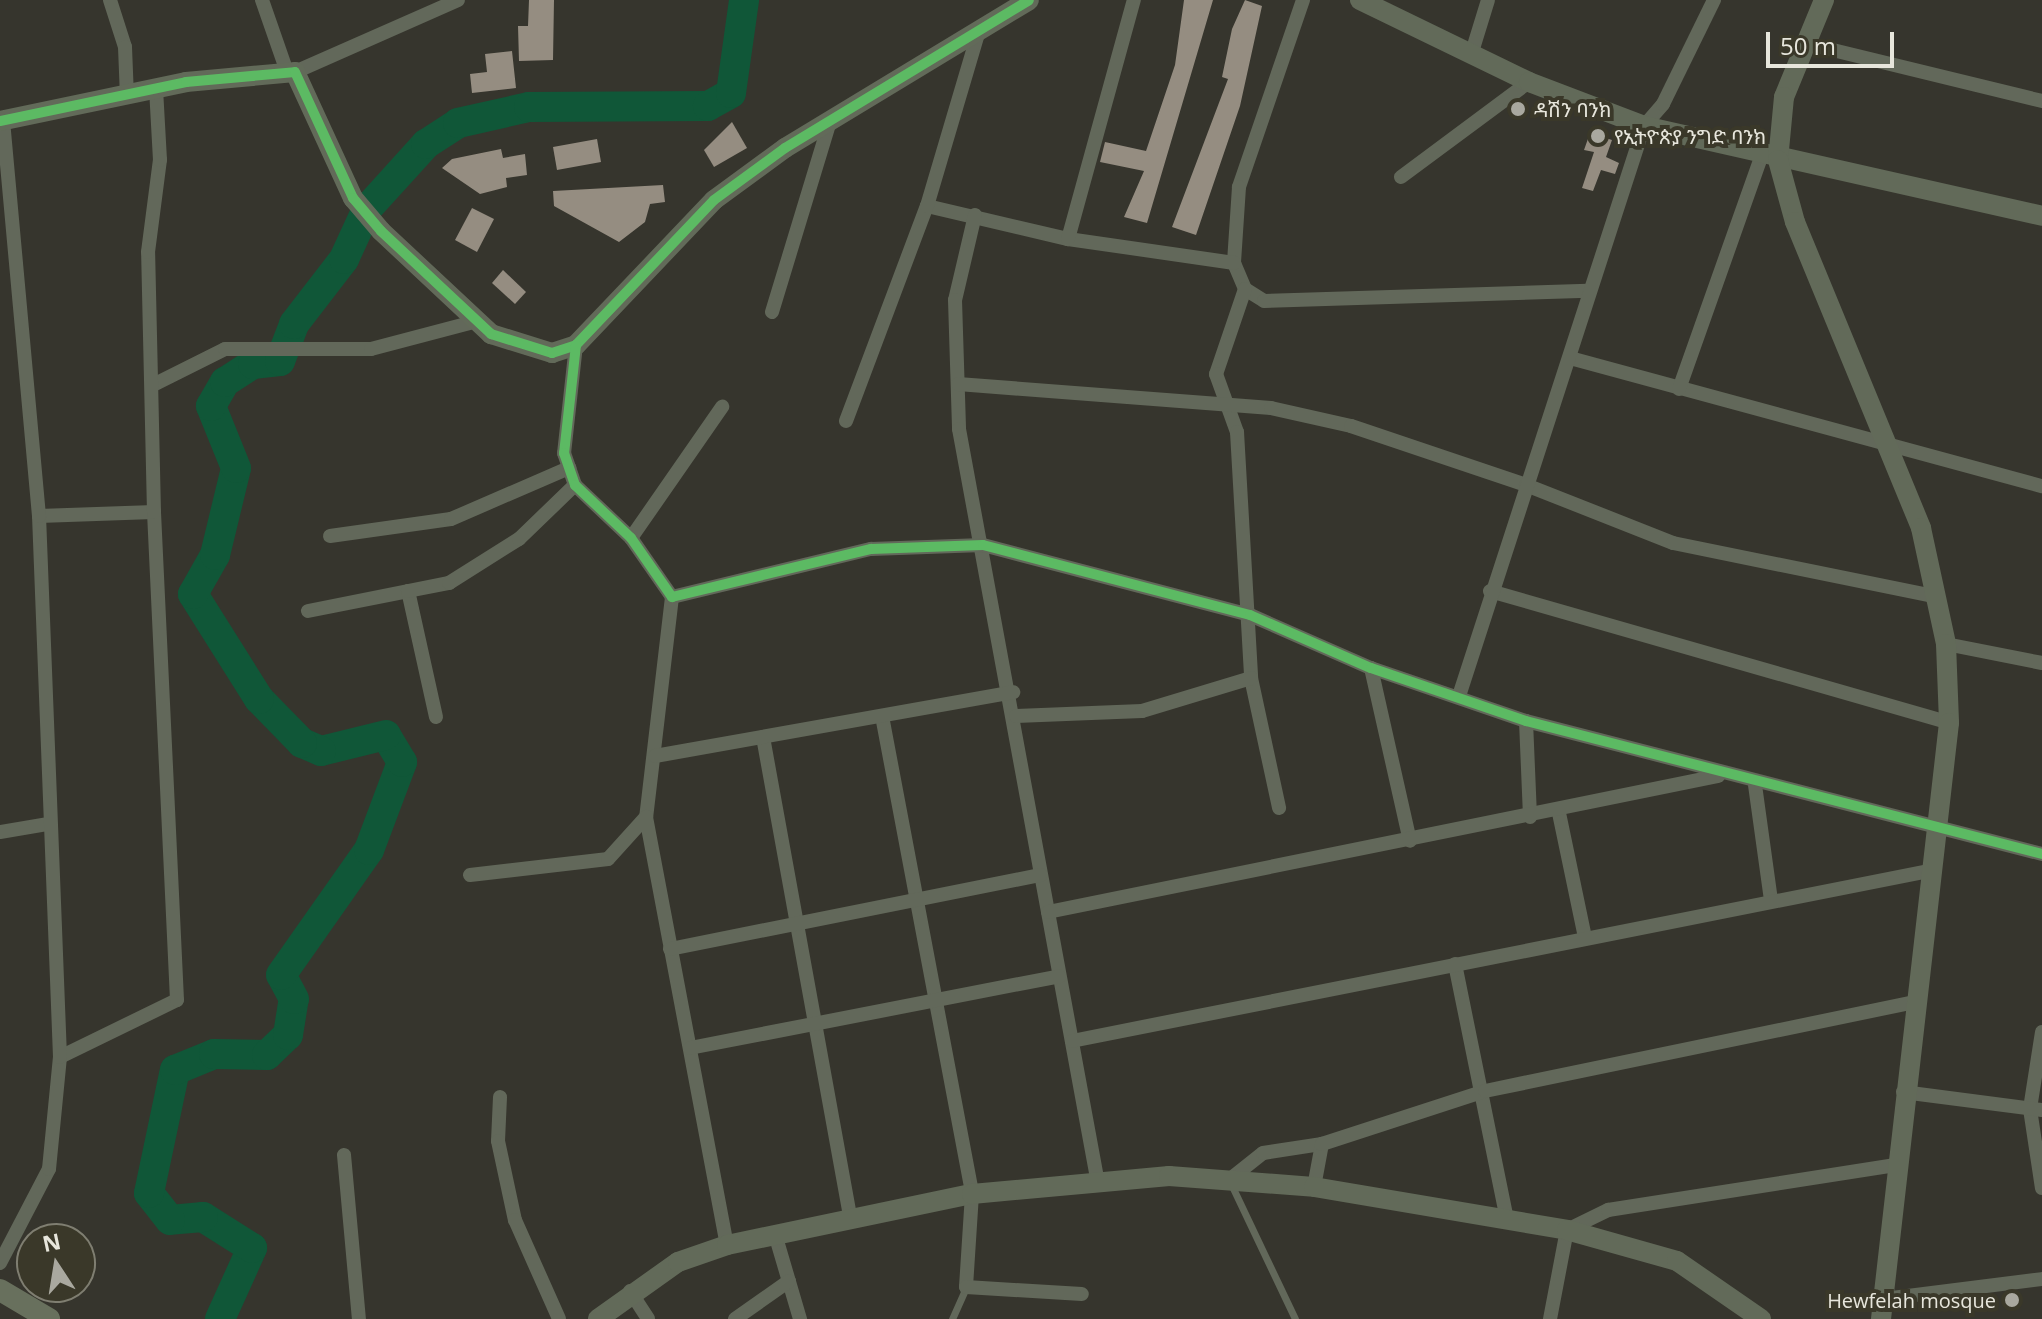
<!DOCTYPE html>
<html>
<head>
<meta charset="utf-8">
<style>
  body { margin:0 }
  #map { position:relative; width:2042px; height:1319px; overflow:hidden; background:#36352d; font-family:"Open Sans","Noto Sans Ethiopic",sans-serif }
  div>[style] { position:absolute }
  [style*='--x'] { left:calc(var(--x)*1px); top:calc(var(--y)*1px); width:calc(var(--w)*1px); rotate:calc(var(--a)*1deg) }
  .river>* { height:30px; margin:-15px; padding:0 15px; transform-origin:15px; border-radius:15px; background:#105738 }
  .building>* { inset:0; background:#958d81 }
  .lane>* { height:7px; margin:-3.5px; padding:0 3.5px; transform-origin:3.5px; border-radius:3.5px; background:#62685a }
  .street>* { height:14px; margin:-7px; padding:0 7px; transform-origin:7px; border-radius:7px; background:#62685a }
  .secondary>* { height:20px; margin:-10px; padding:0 10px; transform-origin:10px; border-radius:10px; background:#626a59 }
  .primary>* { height:22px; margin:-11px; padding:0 11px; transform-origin:11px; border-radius:11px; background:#68705d }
  .cycleway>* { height:10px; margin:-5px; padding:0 5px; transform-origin:5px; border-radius:5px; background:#5cba63 }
  .dots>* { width:22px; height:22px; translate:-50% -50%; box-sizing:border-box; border:4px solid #3a3829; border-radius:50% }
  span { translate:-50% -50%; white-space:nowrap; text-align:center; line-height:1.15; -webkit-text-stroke:8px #3a3829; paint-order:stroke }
  .poi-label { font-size:20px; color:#e7e6dc }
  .left { translate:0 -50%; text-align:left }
  .right { translate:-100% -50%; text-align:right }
  .north { position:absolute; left:16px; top:1223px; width:80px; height:80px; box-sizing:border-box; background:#3a3829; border:2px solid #7f7e71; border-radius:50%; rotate:348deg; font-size:22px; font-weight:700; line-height:32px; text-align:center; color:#e7e6dc }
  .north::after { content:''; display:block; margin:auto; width:28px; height:36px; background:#a9a89f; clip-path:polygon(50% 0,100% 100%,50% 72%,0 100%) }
  .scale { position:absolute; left:1766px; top:32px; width:128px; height:36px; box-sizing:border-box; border:4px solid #e7e6dc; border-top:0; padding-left:10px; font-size:24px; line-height:28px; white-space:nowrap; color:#e7e6dc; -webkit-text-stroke:6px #3a3829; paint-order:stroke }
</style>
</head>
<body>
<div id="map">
  <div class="river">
    <i style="--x:220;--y:1319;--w:78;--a:-65.7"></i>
    <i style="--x:252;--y:1248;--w:58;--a:-147.7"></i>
    <i style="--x:203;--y:1217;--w:33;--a:175"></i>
    <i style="--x:170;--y:1220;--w:34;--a:-128"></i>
    <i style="--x:149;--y:1193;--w:126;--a:-78.1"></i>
    <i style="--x:175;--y:1070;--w:42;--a:-22.3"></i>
    <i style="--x:214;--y:1054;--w:53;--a:1.1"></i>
    <i style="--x:267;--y:1055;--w:29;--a:-44"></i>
    <i style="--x:288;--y:1035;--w:36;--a:-81"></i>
    <i style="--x:294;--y:999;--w:27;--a:-118"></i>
    <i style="--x:281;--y:975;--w:153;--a:-54.9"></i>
    <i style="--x:369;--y:850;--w:94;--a:-69.4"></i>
    <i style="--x:402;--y:762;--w:31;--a:-121"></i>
    <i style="--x:386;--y:735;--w:67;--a:166.2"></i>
    <i style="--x:321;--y:751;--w:21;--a:-157"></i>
    <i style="--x:302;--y:743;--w:62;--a:-134.3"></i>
    <i style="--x:259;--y:699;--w:124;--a:-122.2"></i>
    <i style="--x:193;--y:594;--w:45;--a:-60.6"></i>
    <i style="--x:215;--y:555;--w:89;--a:-76.4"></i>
    <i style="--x:236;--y:468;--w:67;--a:-112"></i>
    <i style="--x:211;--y:406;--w:28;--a:-60"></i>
    <i style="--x:225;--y:382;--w:33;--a:-33"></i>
    <i style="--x:253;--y:364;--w:27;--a:-6"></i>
    <i style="--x:280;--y:361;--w:40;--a:-69"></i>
    <i style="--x:294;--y:324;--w:82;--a:-52.4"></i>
    <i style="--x:344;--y:259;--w:55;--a:-65.3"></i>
    <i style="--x:367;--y:209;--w:88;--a:-47.8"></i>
    <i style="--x:426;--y:144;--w:38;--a:-33"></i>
    <i style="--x:458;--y:123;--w:73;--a:-12.7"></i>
    <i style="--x:529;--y:107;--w:179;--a:-0.3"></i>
    <i style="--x:708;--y:106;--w:26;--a:-29"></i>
    <i style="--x:731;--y:93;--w:94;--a:-82"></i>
  </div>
  <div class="building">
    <i style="clip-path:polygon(529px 0,554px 0,553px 60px,519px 61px,518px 26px,528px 26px)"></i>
    <i style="clip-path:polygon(1184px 0,1213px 0,1147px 223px,1124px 217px,1144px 171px,1100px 162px,1105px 142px,1146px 151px,1175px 65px)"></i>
    <i style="clip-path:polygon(1245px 0,1262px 6px,1240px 106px,1196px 235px,1172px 227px,1228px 79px,1222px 77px,1232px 29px)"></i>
    <i style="clip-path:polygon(512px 51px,516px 88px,472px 93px,470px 74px,487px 72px,485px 54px)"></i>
    <i style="clip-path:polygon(732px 122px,747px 148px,714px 167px,704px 150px)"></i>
    <i style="clip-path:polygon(1590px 133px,1612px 140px,1606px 157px,1619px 163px,1615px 174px,1601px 170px,1593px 191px,1582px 188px,1594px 152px,1584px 150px)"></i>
    <i style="clip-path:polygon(597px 139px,601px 162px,557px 170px,553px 147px)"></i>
    <i style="clip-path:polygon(501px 149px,503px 158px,525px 154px,527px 175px,506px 178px,507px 187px,480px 194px,442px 168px,452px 159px)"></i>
    <i style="clip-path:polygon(663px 185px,665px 202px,650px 204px,645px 222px,619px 242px,554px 206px,553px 191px)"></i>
    <i style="clip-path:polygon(472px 208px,494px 219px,477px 252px,455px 240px)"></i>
    <i style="clip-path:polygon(503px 270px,526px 292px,515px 304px,492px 283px)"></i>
  </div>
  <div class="lane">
    <i style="--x:1231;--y:1184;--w:149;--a:64.6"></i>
    <i style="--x:952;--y:1319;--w:35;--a:-66"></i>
  </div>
  <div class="street">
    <i style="--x:110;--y:0;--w:49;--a:72.3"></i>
    <i style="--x:125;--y:47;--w:49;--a:87.7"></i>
    <i style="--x:262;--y:0;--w:73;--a:70.8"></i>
    <i style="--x:1303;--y:0;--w:198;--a:108.9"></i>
    <i style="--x:1239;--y:187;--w:76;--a:93.8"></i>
    <i style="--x:1234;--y:263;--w:28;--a:67"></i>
    <i style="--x:1245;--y:289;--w:22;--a:32"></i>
    <i style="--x:1264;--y:301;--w:324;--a:-1.8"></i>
    <i style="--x:1804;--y:43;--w:245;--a:13.7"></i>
    <i style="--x:1472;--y:52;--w:54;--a:-72.9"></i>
    <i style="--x:295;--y:72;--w:178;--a:-23.8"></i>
    <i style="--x:1401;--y:177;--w:159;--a:-36.6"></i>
    <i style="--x:927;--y:206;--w:145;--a:13.2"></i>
    <i style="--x:1068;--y:239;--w:168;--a:8.2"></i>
    <i style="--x:975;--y:215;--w:87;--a:103.2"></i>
    <i style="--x:955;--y:300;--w:129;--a:88.2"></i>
    <i style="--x:959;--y:429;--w:762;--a:79.56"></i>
    <i style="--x:1068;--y:239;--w:248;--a:-74.6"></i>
    <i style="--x:1245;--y:289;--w:90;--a:108.8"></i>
    <i style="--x:1216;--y:374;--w:62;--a:70.1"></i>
    <i style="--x:1237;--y:432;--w:246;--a:86.7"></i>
    <i style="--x:1251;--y:678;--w:133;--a:77.8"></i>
    <i style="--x:772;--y:312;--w:200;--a:-73.1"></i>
    <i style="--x:576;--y:345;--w:109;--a:96.3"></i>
    <i style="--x:564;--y:453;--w:34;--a:71"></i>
    <i style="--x:575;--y:485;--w:77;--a:43.4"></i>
    <i style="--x:631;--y:538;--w:72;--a:55.2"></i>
    <i style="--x:672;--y:597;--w:205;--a:-13.6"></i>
    <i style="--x:871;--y:549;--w:112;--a:-2"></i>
    <i style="--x:983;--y:545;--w:276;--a:14.7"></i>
    <i style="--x:1250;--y:615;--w:132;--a:23.7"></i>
    <i style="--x:1371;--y:668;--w:164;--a:18.9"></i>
    <i style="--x:1526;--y:721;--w:533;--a:14.45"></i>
    <i style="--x:1570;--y:358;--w:489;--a:15.2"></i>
    <i style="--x:958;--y:384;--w:314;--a:4.4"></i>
    <i style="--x:1271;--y:408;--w:82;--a:12.7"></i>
    <i style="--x:1351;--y:426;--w:185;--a:18.6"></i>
    <i style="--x:1526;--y:485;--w:158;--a:21.5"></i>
    <i style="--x:1673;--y:543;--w:270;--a:11.5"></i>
    <i style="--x:153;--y:385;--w:80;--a:-26.6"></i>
    <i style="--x:225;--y:349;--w:146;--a:0"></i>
    <i style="--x:371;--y:349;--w:110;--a:-14.8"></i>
    <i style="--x:1679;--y:389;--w:249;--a:-70.5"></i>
    <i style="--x:846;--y:421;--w:230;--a:-69.4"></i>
    <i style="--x:927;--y:206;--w:184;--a:-73.5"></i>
    <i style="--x:39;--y:516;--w:115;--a:-2"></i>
    <i style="--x:330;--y:536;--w:122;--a:-8"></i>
    <i style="--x:451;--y:519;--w:129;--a:-23.4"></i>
    <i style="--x:631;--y:538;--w:160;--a:-55.2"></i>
    <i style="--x:1490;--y:591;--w:478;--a:16"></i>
    <i style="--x:672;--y:597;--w:222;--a:96.7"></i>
    <i style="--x:646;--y:817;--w:436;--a:79.3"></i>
    <i style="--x:308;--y:611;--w:102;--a:-11.3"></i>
    <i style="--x:1946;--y:644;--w:98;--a:11.2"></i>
    <i style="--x:1371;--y:668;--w:177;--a:77.3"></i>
    <i style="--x:1459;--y:696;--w:599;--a:-72.02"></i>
    <i style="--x:1644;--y:126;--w:29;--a:-49"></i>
    <i style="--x:1663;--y:104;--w:116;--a:-63.9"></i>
    <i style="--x:882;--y:716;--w:486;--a:79.3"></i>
    <i style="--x:972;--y:1194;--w:93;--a:93.7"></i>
    <i style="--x:966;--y:1287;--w:116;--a:3.5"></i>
    <i style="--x:1016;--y:716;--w:126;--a:-2.3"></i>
    <i style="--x:1142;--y:711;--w:114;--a:-16.8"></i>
    <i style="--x:436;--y:717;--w:129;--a:-102.5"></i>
    <i style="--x:408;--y:591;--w:42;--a:-11"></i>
    <i style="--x:449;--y:583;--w:83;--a:-32.2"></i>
    <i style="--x:519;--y:539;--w:78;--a:-44"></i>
    <i style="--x:1526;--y:721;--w:96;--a:87.6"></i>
    <i style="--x:763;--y:737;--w:486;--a:79.7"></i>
    <i style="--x:655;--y:756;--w:364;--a:-10.1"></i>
    <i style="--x:1755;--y:785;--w:117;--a:82.1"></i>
    <i style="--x:1559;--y:813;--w:127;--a:78.2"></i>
    <i style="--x:0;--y:832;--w:49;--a:-9.5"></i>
    <i style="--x:470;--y:875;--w:139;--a:-6.6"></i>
    <i style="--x:608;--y:859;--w:57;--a:-47.9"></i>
    <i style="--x:1048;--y:912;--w:684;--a:-11.47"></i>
    <i style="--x:670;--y:949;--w:378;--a:-11.3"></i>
    <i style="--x:1455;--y:964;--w:261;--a:78.5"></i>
    <i style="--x:2042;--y:1032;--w:78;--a:98.9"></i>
    <i style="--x:2030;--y:1109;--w:80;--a:81.4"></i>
    <i style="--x:1072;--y:1041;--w:878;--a:-11.23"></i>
    <i style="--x:690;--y:1048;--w:376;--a:-11"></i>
    <i style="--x:60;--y:1057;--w:130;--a:-26"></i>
    <i style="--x:177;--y:1000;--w:489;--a:-92.7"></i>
    <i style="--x:154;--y:512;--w:260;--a:-91.3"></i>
    <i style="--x:148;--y:252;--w:93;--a:-82.6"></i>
    <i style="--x:160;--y:160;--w:71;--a:-93.2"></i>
    <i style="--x:1903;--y:1092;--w:140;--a:7.4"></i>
    <i style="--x:500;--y:1097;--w:44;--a:92.6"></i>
    <i style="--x:498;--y:1141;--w:81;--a:77.9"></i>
    <i style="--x:515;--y:1220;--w:108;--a:66"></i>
    <i style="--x:344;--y:1155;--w:165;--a:84.8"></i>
    <i style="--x:1229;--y:1180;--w:43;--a:-38.5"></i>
    <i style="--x:1263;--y:1153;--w:60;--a:-8.7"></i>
    <i style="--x:1314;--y:1187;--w:44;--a:-79.5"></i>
    <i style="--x:1322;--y:1144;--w:171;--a:-18"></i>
    <i style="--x:1485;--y:1091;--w:437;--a:-11.7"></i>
    <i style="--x:775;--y:1234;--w:89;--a:73.6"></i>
    <i style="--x:0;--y:1263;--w:106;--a:-62.5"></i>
    <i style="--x:49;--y:1169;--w:113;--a:-84.4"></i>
    <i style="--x:60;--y:1057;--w:541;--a:-92.22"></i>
    <i style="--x:39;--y:516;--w:397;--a:-95.2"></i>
    <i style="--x:630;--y:1291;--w:33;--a:57"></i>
    <i style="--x:1884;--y:1299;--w:159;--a:-7.2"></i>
    <i style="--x:735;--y:1319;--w:66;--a:-35.1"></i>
    <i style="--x:1550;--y:1319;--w:91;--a:-79.2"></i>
    <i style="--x:1567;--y:1230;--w:46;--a:-26"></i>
    <i style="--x:1608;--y:1210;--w:291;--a:-8.9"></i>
  </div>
  <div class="secondary">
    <i style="--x:1360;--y:0;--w:188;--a:25.9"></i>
    <i style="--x:1529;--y:82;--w:123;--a:20.9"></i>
    <i style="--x:1644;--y:126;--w:408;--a:12.7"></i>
    <i style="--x:1824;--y:0;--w:105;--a:112.4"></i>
    <i style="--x:1784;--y:97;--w:63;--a:95.4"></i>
    <i style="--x:1778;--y:160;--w:64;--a:74.7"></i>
    <i style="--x:1795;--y:222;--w:331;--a:67.6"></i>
    <i style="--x:1921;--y:528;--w:119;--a:77.8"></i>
    <i style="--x:1946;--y:644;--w:79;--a:87.8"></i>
    <i style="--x:1949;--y:723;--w:600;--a:96.51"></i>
    <i style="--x:0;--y:121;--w:190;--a:-11.8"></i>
    <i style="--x:186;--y:82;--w:109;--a:-5.2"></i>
    <i style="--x:295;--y:72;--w:139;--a:65.3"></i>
    <i style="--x:353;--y:198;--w:43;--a:49.7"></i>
    <i style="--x:381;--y:231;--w:151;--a:43.1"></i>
    <i style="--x:491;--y:334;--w:64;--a:17.3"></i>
    <i style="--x:552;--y:353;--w:25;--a:-18"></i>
    <i style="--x:576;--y:345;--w:200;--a:-46.4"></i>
    <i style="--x:714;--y:200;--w:88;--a:-36.2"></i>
    <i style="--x:785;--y:148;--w:285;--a:-31.2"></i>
    <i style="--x:598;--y:1319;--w:98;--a:-35.5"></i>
    <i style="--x:678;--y:1262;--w:52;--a:-19.1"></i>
    <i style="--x:727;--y:1245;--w:250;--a:-11.8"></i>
    <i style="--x:972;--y:1194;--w:198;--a:-5.2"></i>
    <i style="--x:1169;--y:1176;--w:145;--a:4.3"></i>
    <i style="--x:1314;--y:1187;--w:257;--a:9.6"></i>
    <i style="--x:1567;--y:1230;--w:114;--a:15.7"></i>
    <i style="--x:1677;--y:1261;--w:102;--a:34.6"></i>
  </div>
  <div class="primary">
    <i style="--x:0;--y:1290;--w:57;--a:30.6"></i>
  </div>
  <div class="cycleway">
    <i style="--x:0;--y:121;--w:190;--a:-11.8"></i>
    <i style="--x:186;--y:82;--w:109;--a:-5.2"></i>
    <i style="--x:295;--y:72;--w:139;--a:65.3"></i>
    <i style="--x:353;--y:198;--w:43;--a:49.7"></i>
    <i style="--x:381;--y:231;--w:151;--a:43.1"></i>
    <i style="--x:491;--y:334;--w:64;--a:17.3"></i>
    <i style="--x:552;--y:353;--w:25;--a:-18"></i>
    <i style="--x:576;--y:345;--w:200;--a:-46.4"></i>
    <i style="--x:714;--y:200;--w:88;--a:-36.2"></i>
    <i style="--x:785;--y:148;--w:285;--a:-31.2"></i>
    <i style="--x:576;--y:345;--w:109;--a:96.3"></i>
    <i style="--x:564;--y:453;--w:34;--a:71"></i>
    <i style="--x:575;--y:485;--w:77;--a:43.4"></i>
    <i style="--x:631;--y:538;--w:72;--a:55.2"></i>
    <i style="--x:672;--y:597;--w:205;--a:-13.6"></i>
    <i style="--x:871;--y:549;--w:112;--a:-2"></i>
    <i style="--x:983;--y:545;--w:276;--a:14.7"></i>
    <i style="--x:1250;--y:615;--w:132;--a:23.7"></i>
    <i style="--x:1371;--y:668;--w:164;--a:18.9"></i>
    <i style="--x:1526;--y:721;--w:533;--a:14.45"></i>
  </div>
  <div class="dots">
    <i style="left:1518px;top:109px;background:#a9a89f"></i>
    <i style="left:1598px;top:136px;background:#a9a89f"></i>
    <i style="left:2012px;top:1300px;background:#a9a89f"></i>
  </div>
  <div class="poi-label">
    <span class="left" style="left:1534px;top:109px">ዳሽን ባንክ</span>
    <span class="left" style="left:1614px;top:136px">የኢትዮጵያ ንግድ ባንክ</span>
    <span class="right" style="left:1996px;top:1300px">Hewfelah mosque</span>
  </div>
  <div class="north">N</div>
  <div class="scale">50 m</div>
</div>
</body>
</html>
